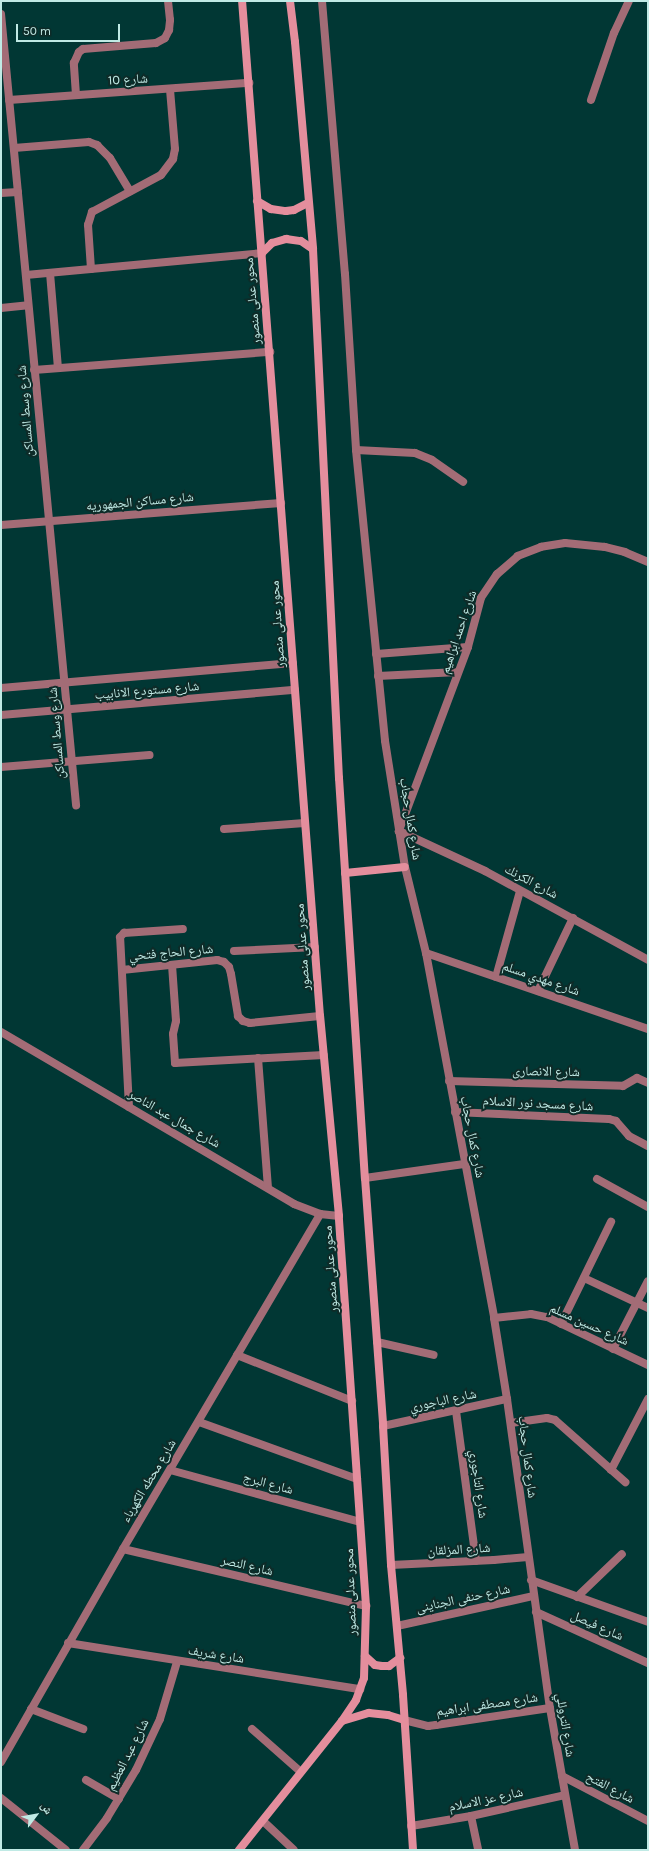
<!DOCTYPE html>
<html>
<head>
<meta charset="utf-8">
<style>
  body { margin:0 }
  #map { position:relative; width:649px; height:1851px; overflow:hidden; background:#013734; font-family:Karla,"Noto Naskh Arabic",sans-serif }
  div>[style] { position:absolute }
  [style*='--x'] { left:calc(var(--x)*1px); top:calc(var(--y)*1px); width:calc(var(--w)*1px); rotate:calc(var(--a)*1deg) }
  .street>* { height:8px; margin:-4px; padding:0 4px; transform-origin:4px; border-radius:4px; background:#a36c76 }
  .secondary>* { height:8px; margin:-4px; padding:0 4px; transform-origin:4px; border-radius:4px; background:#e48e9d }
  span { translate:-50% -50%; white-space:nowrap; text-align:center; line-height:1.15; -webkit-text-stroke:4px #0e2b28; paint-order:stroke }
  .street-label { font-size:13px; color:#c0eae5 }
  .frame { position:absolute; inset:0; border:2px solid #c0eae5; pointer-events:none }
  .north { position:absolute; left:16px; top:1795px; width:40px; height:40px; -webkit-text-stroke:3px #0e2b28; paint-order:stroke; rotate:58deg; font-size:11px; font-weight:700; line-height:16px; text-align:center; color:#c0eae5 }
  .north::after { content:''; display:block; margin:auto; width:14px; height:18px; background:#c0eae5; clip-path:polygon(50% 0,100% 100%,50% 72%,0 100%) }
  .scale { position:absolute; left:16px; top:24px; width:104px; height:18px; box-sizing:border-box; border:2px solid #c0eae5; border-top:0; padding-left:5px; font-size:12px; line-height:14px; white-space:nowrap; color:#c0eae5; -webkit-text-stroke:3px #0e2b28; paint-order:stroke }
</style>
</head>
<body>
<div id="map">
  <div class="street">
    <i style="--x:322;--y:1;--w:274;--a:85.2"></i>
    <i style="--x:345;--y:274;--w:176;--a:86.4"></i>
    <i style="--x:356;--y:450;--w:292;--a:84.3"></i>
    <i style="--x:385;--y:741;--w:128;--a:81"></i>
    <i style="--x:405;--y:867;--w:89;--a:76.3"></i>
    <i style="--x:426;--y:953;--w:371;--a:79.4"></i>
    <i style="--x:494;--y:1318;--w:82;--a:80.9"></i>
    <i style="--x:507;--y:1399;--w:312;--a:82.1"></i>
    <i style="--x:550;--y:1708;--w:144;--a:80"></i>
    <i style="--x:1;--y:14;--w:795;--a:84.58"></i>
    <i style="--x:76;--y:95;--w:32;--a:-94"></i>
    <i style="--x:74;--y:63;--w:12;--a:-66"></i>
    <i style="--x:79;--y:52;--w:5;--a:-37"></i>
    <i style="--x:83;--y:49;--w:73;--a:-4.7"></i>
    <i style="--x:156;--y:43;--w:10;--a:-29"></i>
    <i style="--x:165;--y:38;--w:9;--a:-63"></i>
    <i style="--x:169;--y:30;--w:10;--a:-84"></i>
    <i style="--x:170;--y:20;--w:19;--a:-96"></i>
    <i style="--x:9;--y:100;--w:241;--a:-4.1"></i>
    <i style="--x:591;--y:100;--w:71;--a:-71.1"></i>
    <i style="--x:614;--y:33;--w:35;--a:-65"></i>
    <i style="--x:14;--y:148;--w:75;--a:-4.6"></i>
    <i style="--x:89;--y:142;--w:9;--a:21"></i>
    <i style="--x:97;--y:145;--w:18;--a:45"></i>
    <i style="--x:110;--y:158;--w:39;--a:59"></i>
    <i style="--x:1;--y:193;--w:17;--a:-3"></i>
    <i style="--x:91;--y:269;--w:44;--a:-93.9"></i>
    <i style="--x:88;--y:225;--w:14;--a:-73"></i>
    <i style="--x:92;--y:212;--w:78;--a:-28.2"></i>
    <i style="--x:161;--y:175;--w:20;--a:-53"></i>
    <i style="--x:173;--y:159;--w:10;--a:-79"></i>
    <i style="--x:175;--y:149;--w:60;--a:-94.8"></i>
    <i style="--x:50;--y:273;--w:95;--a:85.2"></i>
    <i style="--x:26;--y:275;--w:237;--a:-5.3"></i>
    <i style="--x:1;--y:308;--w:27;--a:-6"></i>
    <i style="--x:34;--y:370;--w:237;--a:-4.4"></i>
    <i style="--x:356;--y:450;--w:59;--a:2.9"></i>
    <i style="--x:415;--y:453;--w:18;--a:22"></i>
    <i style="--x:432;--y:460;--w:38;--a:35"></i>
    <i style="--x:1;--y:525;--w:281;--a:-4.5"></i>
    <i style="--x:648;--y:562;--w:25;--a:-157"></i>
    <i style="--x:625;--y:552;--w:21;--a:-166"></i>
    <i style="--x:605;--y:547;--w:40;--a:-174.3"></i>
    <i style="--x:565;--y:543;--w:24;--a:171"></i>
    <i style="--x:541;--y:547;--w:25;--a:159"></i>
    <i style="--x:518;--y:556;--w:28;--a:139"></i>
    <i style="--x:497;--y:574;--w:29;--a:124"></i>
    <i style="--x:481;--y:598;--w:51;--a:104.9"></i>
    <i style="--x:468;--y:647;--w:197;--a:110.6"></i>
    <i style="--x:399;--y:831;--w:95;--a:24.9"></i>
    <i style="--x:485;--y:871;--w:186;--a:28.6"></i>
    <i style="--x:376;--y:654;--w:92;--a:-4.4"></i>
    <i style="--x:378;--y:676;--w:80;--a:-2.9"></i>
    <i style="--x:1;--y:688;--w:293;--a:-4.9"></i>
    <i style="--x:1;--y:715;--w:295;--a:-4.9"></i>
    <i style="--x:1;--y:767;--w:149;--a:-4.6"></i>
    <i style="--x:224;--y:829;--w:81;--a:-4.2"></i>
    <i style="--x:234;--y:951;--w:81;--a:-2.8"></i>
    <i style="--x:426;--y:953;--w:235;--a:18.9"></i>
    <i style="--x:172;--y:965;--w:56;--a:85.9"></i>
    <i style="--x:176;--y:1021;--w:13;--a:103"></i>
    <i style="--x:173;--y:1034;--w:29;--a:86"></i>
    <i style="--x:175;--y:1063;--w:149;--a:-3.1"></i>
    <i style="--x:122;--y:970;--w:96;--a:-6"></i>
    <i style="--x:217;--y:960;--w:7;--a:16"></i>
    <i style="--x:224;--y:962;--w:7;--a:45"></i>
    <i style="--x:229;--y:967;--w:7;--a:74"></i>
    <i style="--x:231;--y:974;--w:43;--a:80.5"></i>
    <i style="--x:238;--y:1016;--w:7;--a:45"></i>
    <i style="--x:243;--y:1021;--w:7;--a:16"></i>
    <i style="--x:250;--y:1023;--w:70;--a:-5.7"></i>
    <i style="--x:496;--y:977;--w:89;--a:-74.4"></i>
    <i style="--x:538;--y:991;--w:81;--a:-64.4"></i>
    <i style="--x:1;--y:1032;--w:340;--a:30.4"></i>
    <i style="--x:294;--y:1204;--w:28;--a:21"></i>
    <i style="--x:320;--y:1214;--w:19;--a:6"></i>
    <i style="--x:258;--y:1058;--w:129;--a:85.6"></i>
    <i style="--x:449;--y:1081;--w:174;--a:1.6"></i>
    <i style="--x:623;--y:1086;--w:16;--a:-30"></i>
    <i style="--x:637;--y:1078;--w:12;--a:24"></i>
    <i style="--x:129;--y:1107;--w:170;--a:-93"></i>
    <i style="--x:120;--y:937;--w:6;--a:-45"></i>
    <i style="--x:124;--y:933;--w:59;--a:-3.9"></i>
    <i style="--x:455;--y:1112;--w:154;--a:2.6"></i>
    <i style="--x:609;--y:1119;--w:7;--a:16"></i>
    <i style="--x:616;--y:1121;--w:20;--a:49"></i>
    <i style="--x:629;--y:1136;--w:21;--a:28"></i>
    <i style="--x:365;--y:1178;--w:100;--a:-8"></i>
    <i style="--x:597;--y:1179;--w:58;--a:28.8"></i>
    <i style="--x:584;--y:1278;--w:71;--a:25.1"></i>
    <i style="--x:494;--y:1318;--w:37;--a:-6"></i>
    <i style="--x:531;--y:1314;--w:16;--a:11"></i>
    <i style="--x:547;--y:1317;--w:112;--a:25.4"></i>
    <i style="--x:561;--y:1324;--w:114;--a:-63.9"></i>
    <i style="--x:377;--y:1342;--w:58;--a:12.8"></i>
    <i style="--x:613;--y:1349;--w:76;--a:-62.8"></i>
    <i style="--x:237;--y:1355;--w:124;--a:21.8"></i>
    <i style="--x:456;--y:1411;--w:151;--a:82.4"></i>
    <i style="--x:199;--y:1422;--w:168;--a:19.8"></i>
    <i style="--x:511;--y:1423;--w:36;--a:-8"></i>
    <i style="--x:547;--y:1418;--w:8;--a:14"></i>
    <i style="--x:555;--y:1420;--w:94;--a:41.5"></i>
    <i style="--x:383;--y:1426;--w:127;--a:-12.3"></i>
    <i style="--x:170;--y:1470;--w:197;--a:15.3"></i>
    <i style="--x:611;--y:1470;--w:80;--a:-62.5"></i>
    <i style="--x:123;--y:1549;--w:250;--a:13.2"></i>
    <i style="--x:391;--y:1565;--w:103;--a:-2.8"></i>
    <i style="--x:494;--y:1560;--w:34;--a:-5"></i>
    <i style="--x:531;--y:1580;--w:124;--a:19.7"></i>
    <i style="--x:577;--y:1597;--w:62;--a:-43.7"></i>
    <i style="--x:536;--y:1612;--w:123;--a:24.5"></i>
    <i style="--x:397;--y:1626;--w:140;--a:-12.4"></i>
    <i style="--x:68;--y:1643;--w:296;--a:9"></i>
    <i style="--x:31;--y:1709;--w:56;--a:21"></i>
    <i style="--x:404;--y:1720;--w:25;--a:14"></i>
    <i style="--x:428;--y:1726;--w:8;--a:-7"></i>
    <i style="--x:436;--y:1725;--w:115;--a:-8.5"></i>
    <i style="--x:252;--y:1729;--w:65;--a:41.3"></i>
    <i style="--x:1;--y:1762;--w:245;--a:-60.2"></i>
    <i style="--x:123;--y:1549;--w:389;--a:-59.5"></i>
    <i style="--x:562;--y:1776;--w:97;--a:27.6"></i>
    <i style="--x:86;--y:1780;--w:38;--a:30"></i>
    <i style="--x:1;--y:1798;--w:83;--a:38.7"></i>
    <i style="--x:471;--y:1816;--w:35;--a:78"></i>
    <i style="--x:263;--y:1821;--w:42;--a:43.1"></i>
    <i style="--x:411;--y:1826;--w:61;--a:-9.5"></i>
    <i style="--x:471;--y:1816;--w:96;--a:-12.6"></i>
    <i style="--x:83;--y:1850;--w:40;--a:-53"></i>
    <i style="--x:107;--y:1818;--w:56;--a:-58.9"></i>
    <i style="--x:136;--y:1770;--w:56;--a:-64.8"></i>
    <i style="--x:160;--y:1719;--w:59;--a:-73.4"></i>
  </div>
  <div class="secondary">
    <i style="--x:290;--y:1;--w:41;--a:83"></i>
    <i style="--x:295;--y:42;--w:208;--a:85"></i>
    <i style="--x:313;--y:249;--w:530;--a:87.19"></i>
    <i style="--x:339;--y:778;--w:401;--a:86.3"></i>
    <i style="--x:365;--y:1178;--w:249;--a:85.8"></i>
    <i style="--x:383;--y:1426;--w:139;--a:86.7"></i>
    <i style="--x:391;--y:1565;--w:131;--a:84.7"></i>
    <i style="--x:403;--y:1695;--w:155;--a:86.3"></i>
    <i style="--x:257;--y:201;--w:16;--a:30"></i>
    <i style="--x:271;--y:209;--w:15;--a:8"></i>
    <i style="--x:286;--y:211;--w:8;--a:-7"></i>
    <i style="--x:294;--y:210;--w:16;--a:-27"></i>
    <i style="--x:262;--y:253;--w:14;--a:-45"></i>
    <i style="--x:272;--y:243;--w:15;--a:-16"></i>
    <i style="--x:286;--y:239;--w:15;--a:8"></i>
    <i style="--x:301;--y:241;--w:14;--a:34"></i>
    <i style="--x:345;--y:873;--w:60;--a:-5.7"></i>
    <i style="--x:365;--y:1656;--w:13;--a:42"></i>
    <i style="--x:375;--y:1665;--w:7;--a:8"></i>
    <i style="--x:382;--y:1666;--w:7;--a:0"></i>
    <i style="--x:389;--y:1666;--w:14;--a:-36"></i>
    <i style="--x:342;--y:1721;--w:28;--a:-17"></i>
    <i style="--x:369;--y:1713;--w:19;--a:6"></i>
    <i style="--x:388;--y:1715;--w:17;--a:17"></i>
    <i style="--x:239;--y:1850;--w:165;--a:-51.4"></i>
    <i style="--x:342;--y:1721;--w:25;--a:-56"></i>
    <i style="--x:356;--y:1700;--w:23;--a:-70"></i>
    <i style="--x:364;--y:1678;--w:72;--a:-88.4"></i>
    <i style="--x:366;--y:1606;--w:391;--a:-94"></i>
    <i style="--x:339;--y:1216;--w:201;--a:-95.4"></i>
    <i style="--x:320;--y:1016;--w:1018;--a:-94.39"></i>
  </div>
  <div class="street-label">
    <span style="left:128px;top:80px;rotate:-3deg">شارع 10</span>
    <span style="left:253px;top:301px;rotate:-95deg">محور عدلى منصور</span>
    <span style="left:26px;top:411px;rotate:-95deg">شارع وسط المساكن</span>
    <span style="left:140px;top:502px;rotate:-5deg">شارع مساكن الجمهوريه</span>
    <span style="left:278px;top:624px;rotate:-94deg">محور عدلى منصور</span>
    <span style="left:459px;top:632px;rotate:-71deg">شارع احمد ابراهيم</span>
    <span style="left:147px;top:691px;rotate:-5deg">شارع مستودع الانابيب</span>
    <span style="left:57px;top:733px;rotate:-95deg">شارع وسط المساكن</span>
    <span style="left:410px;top:819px;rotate:81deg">شارع كمال حجاب</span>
    <span style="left:531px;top:882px;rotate:28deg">شارع الكرنك</span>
    <span style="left:303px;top:947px;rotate:-94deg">محور عدلى منصور</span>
    <span style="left:171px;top:953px;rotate:-5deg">شارع الحاج فتحي</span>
    <span style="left:541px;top:979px;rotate:19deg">شارع مهدي مسلم</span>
    <span style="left:546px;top:1072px;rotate:1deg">شارع الانصارى</span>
    <span style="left:538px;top:1104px;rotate:3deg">شارع مسجد نور الاسلام</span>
    <span style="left:174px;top:1119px;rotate:30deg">شارع جمال عبد الناصر</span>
    <span style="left:472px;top:1137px;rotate:79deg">شارع كمال حجاب</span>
    <span style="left:331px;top:1269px;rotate:-94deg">محور عدلى منصور</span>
    <span style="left:589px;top:1325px;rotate:24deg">شارع حسين مسلم</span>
    <span style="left:443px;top:1401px;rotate:-12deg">شارع الباجوري</span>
    <span style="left:527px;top:1457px;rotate:83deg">شارع كمال حجاب</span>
    <span style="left:149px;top:1481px;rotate:-59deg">شارع محطه الكهرباء</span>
    <span style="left:268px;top:1484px;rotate:15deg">شارع البرج</span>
    <span style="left:478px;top:1484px;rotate:82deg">شارع التاجوري</span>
    <span style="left:459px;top:1550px;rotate:-3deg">شارع المزلقان</span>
    <span style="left:247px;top:1566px;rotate:13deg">شارع النصر</span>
    <span style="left:351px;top:1592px;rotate:-92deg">محور عدلى منصور</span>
    <span style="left:463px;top:1599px;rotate:-12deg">شارع حنفى الجناينى</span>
    <span style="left:597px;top:1626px;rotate:24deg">شارع فيصل</span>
    <span style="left:216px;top:1655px;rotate:9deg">شارع شريف</span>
    <span style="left:487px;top:1705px;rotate:-8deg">شارع مصطفى ابراهيم</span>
    <span style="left:565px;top:1725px;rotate:81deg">شارع التروللي</span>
    <span style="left:128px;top:1755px;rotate:-63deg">شارع عبد العظيم</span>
    <span style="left:610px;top:1788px;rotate:28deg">شارع الفتح</span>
    <span style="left:486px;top:1800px;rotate:-12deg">شارع عز الاسلام</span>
  </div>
  <div class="frame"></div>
  <div class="north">ش</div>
  <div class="scale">50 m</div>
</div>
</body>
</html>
